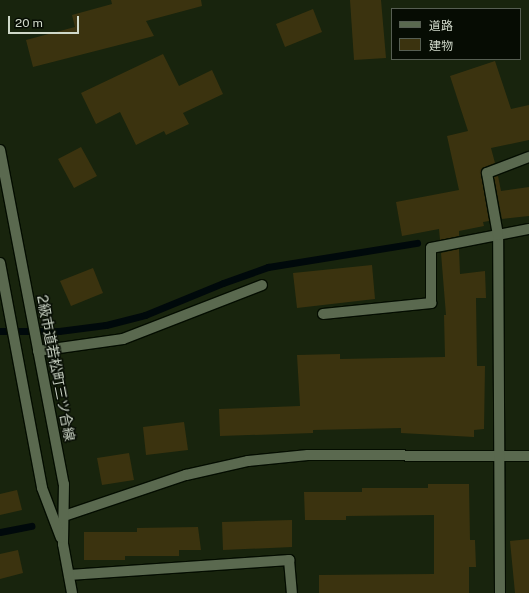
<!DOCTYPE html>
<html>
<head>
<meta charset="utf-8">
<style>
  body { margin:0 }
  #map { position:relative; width:529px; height:593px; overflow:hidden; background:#18240d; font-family:"Public Sans","Noto Sans JP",sans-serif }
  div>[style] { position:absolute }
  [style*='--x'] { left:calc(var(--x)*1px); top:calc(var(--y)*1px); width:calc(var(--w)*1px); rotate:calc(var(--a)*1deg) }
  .stream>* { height:7px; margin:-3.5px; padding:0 3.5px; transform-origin:3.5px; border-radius:3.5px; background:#00090b }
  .building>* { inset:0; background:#3b330f }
  .roads { filter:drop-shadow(1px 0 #040d00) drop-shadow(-1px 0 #040d00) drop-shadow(0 1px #040d00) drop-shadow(0 -1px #040d00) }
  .street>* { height:10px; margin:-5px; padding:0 5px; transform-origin:5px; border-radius:5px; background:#5a694f }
  .secondary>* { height:10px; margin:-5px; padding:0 5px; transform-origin:5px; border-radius:5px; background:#5a694f }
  span { translate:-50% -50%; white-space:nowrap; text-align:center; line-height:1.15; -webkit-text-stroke:3px #060c03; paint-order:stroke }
  .street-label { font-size:14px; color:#cfd8c9 }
  .legend { position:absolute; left:391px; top:8px; width:130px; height:52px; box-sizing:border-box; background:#060c03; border:1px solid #565e52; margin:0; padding:5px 7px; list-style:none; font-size:12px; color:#cfd8c9 }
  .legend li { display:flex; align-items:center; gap:8px; height:20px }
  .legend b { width:20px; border:1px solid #565e52 }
  .scale { position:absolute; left:8px; top:16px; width:71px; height:18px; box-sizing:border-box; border:2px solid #cfd8c9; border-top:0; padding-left:5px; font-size:12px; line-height:14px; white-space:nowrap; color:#cfd8c9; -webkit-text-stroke:3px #060c03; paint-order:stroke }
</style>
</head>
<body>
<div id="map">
  <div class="stream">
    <i style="--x:0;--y:331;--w:59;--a:0"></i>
    <i style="--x:59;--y:331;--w:47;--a:-7.3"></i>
    <i style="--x:106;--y:325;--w:40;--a:-14.4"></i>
    <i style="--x:145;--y:315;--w:84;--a:-22.3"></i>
    <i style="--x:223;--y:283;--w:48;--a:-19.6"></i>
    <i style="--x:268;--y:267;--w:151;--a:-9.2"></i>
    <i style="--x:0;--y:532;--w:32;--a:-11"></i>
  </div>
  <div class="building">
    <i style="clip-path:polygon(111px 0,201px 0,202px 6px,146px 21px,154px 36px,33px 67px,26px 40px,75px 27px,72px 15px,112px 4px)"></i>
    <i style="clip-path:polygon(350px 0,381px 0,386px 58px,354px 60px)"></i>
    <i style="clip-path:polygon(313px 9px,322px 32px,285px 47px,276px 24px)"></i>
    <i style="clip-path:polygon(163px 54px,179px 86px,212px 70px,223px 94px,183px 113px,189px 124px,166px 135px,164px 131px,136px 145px,120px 112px,96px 124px,81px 93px)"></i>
    <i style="clip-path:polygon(495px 61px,511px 109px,529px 105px,529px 140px,491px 148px,495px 163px,482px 168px,481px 174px,489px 221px,483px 222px,484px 226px,459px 231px,459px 236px,440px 240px,439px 229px,402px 236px,396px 202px,459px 190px,447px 136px,468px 131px,450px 76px)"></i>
    <i style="clip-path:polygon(81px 147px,97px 176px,74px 188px,58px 159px)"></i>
    <i style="clip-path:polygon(498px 176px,501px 191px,529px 187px,529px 216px,502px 219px,494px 177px)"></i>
    <i style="clip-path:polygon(459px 249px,460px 274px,485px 271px,486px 298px,476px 298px,477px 366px,485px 366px,484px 429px,474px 430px,474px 437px,401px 433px,401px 428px,313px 430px,313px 433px,220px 436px,219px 409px,300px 406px,297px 355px,340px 354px,340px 359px,445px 357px,444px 315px,446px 315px,441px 253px)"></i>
    <i style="clip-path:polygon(372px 265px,375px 299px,297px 308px,293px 273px)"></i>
    <i style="clip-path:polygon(93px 268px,103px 293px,71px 306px,60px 281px)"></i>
    <i style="clip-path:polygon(184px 422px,188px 450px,146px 455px,143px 427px)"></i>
    <i style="clip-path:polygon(129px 453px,134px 480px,102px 485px,97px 458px)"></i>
    <i style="clip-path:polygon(428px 484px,469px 484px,470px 540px,475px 540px,476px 567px,469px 567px,469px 593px,319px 593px,319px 575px,434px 574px,434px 515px,346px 516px,346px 520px,305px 520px,304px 492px,362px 492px,362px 488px,428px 488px)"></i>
    <i style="clip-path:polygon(17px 490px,22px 510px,0 515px,0 494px)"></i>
    <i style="clip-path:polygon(292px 520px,292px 547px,223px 550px,222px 522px)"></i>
    <i style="clip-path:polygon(198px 527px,201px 550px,179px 550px,179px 556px,125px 556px,125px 560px,84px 560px,84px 532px,137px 532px,137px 528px)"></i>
    <i style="clip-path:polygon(529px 539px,529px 593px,515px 593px,510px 541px)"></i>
    <i style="clip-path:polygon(18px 550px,23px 573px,0 579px,0 554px)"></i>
  </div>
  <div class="roads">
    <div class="street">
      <i style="--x:323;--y:314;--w:109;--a:-5.8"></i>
      <i style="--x:431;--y:303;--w:55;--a:-90"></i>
      <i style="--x:431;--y:248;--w:100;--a:-11"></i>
      <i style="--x:38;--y:351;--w:86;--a:-8"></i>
      <i style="--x:123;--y:339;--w:149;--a:-21.2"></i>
      <i style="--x:64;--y:516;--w:129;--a:-18.6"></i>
      <i style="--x:186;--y:475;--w:64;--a:-12.7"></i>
      <i style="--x:248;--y:461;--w:60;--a:-5.7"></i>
      <i style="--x:308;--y:455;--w:221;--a:0.3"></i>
      <i style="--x:69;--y:575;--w:221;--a:-3.9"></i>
      <i style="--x:289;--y:560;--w:33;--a:85"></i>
      <i style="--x:500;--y:593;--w:358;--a:-90.3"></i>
      <i style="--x:498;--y:235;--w:63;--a:-100.1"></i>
      <i style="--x:487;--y:173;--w:45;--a:-20.9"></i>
    </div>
    <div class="secondary">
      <i style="--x:0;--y:150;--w:340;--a:79.2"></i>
      <i style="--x:64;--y:484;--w:60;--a:91"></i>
      <i style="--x:63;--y:544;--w:50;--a:79.6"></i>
      <i style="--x:0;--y:263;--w:229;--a:79.4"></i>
      <i style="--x:42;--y:488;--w:53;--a:69.2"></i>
    </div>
  </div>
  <div class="street-label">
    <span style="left:56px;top:368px;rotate:79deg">2級市道若松町三ツ合線</span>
  </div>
  <ul class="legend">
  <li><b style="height:5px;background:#5a694f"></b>道路</li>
  <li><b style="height:11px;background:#3b330f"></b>建物</li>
  </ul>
  <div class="scale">20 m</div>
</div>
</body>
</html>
